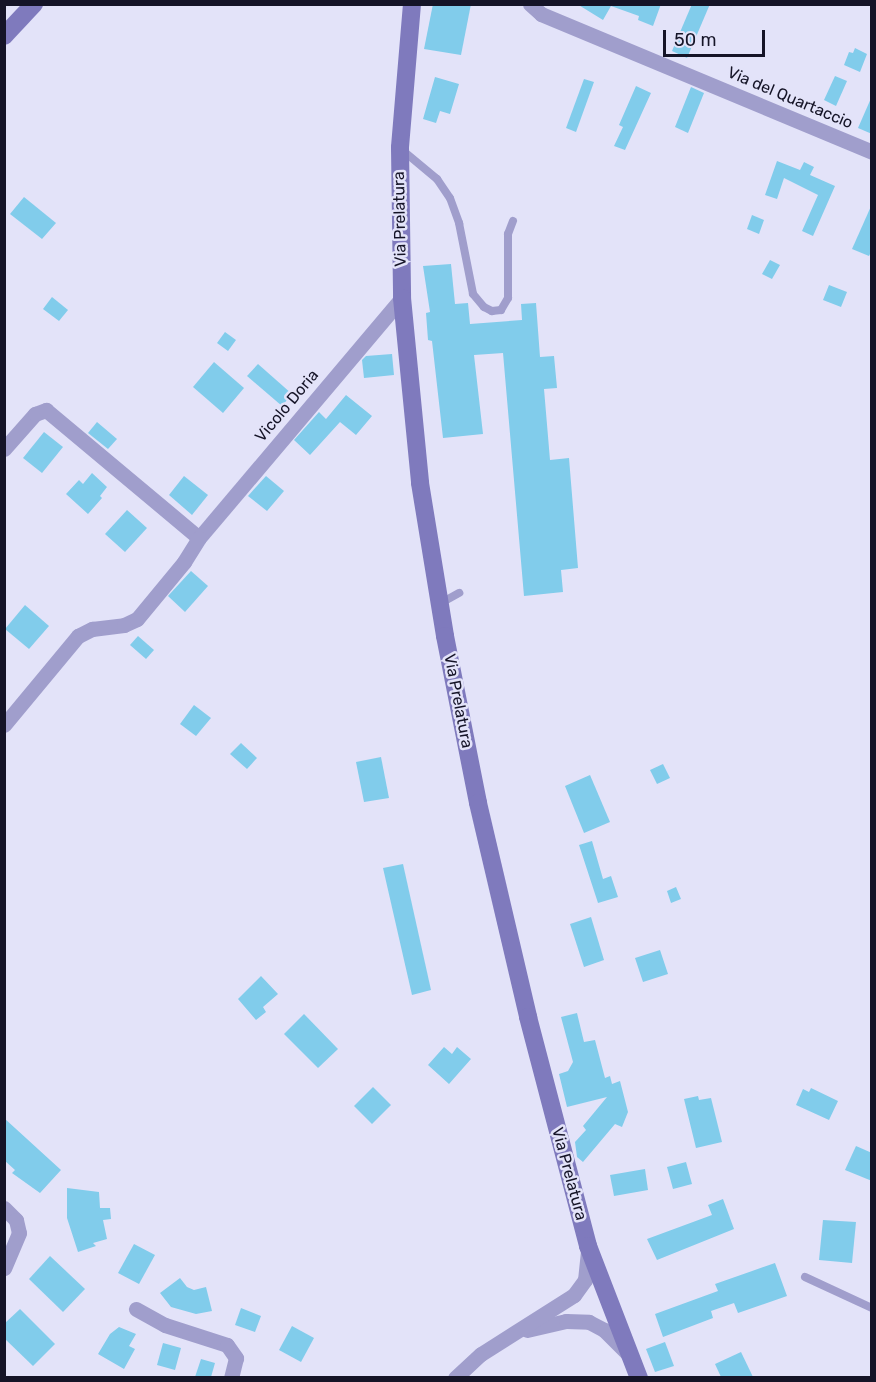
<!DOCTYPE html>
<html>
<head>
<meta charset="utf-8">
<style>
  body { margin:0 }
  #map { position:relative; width:876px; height:1382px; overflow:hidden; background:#e3e3f9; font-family:Rubik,sans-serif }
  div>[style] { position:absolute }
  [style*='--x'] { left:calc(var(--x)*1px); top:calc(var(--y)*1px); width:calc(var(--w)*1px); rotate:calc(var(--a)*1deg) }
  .building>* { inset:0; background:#81cceb }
  .lane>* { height:8px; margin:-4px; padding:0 4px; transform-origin:4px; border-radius:4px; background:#a09ecc }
  .street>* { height:15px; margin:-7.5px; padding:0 7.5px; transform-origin:7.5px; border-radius:7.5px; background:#a09ecc }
  .secondary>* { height:18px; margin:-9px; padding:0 9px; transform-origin:9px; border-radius:9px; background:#7f7abd }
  span { translate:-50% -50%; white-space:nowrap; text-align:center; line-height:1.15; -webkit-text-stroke:5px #e3e3f9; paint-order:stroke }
  .street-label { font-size:16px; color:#151427 }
  .frame { position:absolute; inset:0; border:6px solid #151427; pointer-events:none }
  .scale { position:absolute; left:663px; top:30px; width:102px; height:27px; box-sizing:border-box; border:3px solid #151427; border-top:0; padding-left:8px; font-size:18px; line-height:21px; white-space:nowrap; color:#151427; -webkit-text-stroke:4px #e3e3f9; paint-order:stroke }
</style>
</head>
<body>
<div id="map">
  <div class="building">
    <i style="clip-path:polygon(433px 4px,471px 4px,461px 55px,424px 49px)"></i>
    <i style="clip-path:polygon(577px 4px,661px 4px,653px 26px,638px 20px,639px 16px,611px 6px,603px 20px)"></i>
    <i style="clip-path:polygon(692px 4px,710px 4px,687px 58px,672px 51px)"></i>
    <i style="clip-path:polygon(855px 48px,867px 54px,860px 72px,844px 65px,849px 52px,853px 53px)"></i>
    <i style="clip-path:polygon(835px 76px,847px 81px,836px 106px,824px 100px)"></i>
    <i style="clip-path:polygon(435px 77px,459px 84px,450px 114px,440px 111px,436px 123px,423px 119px)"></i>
    <i style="clip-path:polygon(584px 79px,594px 82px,576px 132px,566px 128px)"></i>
    <i style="clip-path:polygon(636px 86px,651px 93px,625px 150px,614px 146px,623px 127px,619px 125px)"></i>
    <i style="clip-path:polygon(691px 87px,704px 93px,688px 133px,675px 127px)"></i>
    <i style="clip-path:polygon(872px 96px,872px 134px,858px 128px)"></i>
    <i style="clip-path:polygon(777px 161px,800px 170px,804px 162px,814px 167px,810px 175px,835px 186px,813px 236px,802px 231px,818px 195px,784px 178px,777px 199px,765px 195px)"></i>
    <i style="clip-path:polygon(24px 197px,56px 223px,42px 239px,10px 214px)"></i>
    <i style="clip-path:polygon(872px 204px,872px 250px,869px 256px,852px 249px)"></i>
    <i style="clip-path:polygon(752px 215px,764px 220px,759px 234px,747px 229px)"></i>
    <i style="clip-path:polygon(770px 260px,780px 265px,772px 279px,762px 274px)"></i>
    <i style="clip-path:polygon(451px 264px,455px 304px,468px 303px,470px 324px,522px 320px,521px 304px,536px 303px,540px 357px,554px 356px,557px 388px,544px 389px,550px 460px,569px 458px,578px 568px,561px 570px,563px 592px,524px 596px,503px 353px,474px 355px,483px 434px,443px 438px,432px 341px,428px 340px,426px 313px,430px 312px,423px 266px)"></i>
    <i style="clip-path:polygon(829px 285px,847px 292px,841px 307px,823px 300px)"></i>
    <i style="clip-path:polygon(52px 297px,68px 310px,59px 321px,43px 309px)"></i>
    <i style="clip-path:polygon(225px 332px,236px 340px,228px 351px,217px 343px)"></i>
    <i style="clip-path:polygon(392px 354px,394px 375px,364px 378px,362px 360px,366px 356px)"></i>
    <i style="clip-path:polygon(214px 362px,244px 388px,223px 413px,193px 387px)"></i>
    <i style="clip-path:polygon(258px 364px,292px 394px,282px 406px,247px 376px)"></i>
    <i style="clip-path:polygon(346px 395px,372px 416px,356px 435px,340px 422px,310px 455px,294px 440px,319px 412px,326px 419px)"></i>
    <i style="clip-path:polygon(97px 422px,117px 439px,108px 449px,88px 433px)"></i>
    <i style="clip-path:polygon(44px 432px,63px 447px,42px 473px,23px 458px)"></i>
    <i style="clip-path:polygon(92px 473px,107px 487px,100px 496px,102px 498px,88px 514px,66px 494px,79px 480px,83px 484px)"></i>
    <i style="clip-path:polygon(184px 476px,208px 495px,192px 515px,169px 495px)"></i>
    <i style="clip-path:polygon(266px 476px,284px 491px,267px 511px,248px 496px)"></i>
    <i style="clip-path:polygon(127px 510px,147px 528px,125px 552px,105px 534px)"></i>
    <i style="clip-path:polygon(191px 571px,208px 586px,185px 612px,168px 596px)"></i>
    <i style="clip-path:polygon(25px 605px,49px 626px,29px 649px,5px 629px)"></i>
    <i style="clip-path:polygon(138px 636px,154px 650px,146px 659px,130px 645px)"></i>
    <i style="clip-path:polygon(194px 705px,211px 718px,196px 736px,180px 724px)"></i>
    <i style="clip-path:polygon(241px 743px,257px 758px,247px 769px,230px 754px)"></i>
    <i style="clip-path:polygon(381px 757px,389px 798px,364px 802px,356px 762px)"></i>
    <i style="clip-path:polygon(663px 764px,670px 778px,657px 784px,650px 770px)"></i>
    <i style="clip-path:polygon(590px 775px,610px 822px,584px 833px,565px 786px)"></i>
    <i style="clip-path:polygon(592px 841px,603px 879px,611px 876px,618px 897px,598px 903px,579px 845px)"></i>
    <i style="clip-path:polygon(403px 864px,431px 990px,412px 995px,383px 868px)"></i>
    <i style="clip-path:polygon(676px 887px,681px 899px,671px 903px,667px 891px)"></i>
    <i style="clip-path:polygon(591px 917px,604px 960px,584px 967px,570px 924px)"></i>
    <i style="clip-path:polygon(660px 950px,668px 974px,643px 982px,635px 958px)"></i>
    <i style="clip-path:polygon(261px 976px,278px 994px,263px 1007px,266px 1012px,256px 1020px,238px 999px)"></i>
    <i style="clip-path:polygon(577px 1013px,584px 1042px,595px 1040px,605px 1078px,610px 1076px,612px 1084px,620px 1081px,628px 1112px,622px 1127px,615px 1124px,583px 1162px,577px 1157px,575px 1142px,586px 1130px,583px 1126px,607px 1097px,567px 1107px,559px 1074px,568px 1071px,573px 1062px,561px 1017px)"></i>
    <i style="clip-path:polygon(304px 1014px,338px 1049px,318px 1068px,284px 1034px)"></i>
    <i style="clip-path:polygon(444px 1047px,452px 1054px,457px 1047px,471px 1059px,449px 1084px,428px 1065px)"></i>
    <i style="clip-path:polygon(373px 1087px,391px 1105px,372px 1124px,354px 1106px)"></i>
    <i style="clip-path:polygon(811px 1088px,838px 1101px,829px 1120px,796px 1105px,803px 1089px,809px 1092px)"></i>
    <i style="clip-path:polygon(698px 1096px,699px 1100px,711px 1098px,722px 1142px,696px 1148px,684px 1099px)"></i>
    <i style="clip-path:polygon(4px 1118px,61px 1170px,40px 1193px,12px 1173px,15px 1170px,4px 1160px)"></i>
    <i style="clip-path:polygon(856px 1146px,872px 1153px,872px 1181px,845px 1170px)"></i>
    <i style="clip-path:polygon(686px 1162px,692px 1184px,673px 1189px,667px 1167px)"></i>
    <i style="clip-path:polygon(645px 1169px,648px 1190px,614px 1196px,610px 1175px)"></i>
    <i style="clip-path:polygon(67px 1188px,99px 1192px,100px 1208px,110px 1208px,111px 1219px,103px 1220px,107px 1239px,93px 1243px,96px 1246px,78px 1252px,67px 1218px)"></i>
    <i style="clip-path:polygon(723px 1199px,734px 1229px,657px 1260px,647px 1239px,712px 1215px,708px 1205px)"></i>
    <i style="clip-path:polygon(823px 1220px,856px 1222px,852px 1263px,819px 1260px)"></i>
    <i style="clip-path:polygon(134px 1244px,155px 1255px,139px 1284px,118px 1273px)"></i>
    <i style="clip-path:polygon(50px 1256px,85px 1289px,63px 1312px,29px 1279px)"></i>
    <i style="clip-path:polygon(775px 1263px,787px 1296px,738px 1313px,734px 1303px,711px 1311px,713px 1318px,663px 1337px,655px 1314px,718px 1291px,715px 1284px)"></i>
    <i style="clip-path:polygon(180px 1278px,187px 1287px,194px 1290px,206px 1287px,212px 1311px,196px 1314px,171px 1307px,160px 1293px)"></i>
    <i style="clip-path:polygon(241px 1308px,261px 1316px,255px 1332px,235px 1325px)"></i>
    <i style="clip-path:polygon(20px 1309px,55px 1344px,33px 1366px,4px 1338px,4px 1324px)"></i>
    <i style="clip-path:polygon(292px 1326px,314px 1338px,301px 1362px,279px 1350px)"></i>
    <i style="clip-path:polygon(119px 1327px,136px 1334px,129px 1346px,135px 1349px,124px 1369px,98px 1354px,110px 1334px)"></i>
    <i style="clip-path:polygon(665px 1342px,674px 1366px,655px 1372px,646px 1349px)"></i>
    <i style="clip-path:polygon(163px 1343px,181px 1348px,175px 1370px,157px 1365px)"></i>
    <i style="clip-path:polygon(741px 1352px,753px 1377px,721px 1377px,715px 1364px)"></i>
    <i style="clip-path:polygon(201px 1359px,215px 1363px,211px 1377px,195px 1377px)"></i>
  </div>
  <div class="lane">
    <i style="--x:401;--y:149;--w:47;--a:39.8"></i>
    <i style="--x:437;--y:179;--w:23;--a:56"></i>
    <i style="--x:450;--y:198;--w:27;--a:70"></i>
    <i style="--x:459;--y:223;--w:72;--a:78.8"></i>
    <i style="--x:473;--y:294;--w:17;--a:50"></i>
    <i style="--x:484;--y:307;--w:9;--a:27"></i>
    <i style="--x:492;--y:311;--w:9;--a:-6"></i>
    <i style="--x:501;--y:310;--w:14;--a:-60"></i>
    <i style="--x:508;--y:298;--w:64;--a:-90"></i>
    <i style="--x:508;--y:234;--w:14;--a:-69"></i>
    <i style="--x:441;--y:603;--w:21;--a:-29"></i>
    <i style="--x:805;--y:1277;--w:74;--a:24.8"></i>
  </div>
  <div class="street">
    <i style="--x:530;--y:4;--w:15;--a:42"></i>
    <i style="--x:541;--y:14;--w:359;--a:22.6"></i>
    <i style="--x:4;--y:449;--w:47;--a:-48.5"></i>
    <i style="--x:35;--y:414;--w:12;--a:-20"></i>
    <i style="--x:46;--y:410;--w:199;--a:39.9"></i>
    <i style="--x:199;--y:538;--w:314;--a:-49.8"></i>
    <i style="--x:4;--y:725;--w:116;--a:-50.3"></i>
    <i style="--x:78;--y:636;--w:16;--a:-27"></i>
    <i style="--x:92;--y:629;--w:32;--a:-7"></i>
    <i style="--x:124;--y:625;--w:14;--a:-25"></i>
    <i style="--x:137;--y:619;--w:74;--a:-50.5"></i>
    <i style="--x:184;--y:562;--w:28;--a:-58"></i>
    <i style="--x:4;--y:1208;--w:17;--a:45"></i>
    <i style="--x:16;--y:1220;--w:13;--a:77"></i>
    <i style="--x:19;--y:1233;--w:38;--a:113"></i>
    <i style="--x:136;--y:1309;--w:33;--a:29"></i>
    <i style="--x:165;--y:1325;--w:65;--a:17.9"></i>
    <i style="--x:227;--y:1345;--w:16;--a:55"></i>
    <i style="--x:236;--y:1358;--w:21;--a:104"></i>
    <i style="--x:527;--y:1330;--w:40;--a:-13"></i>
    <i style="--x:566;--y:1321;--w:23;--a:2"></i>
    <i style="--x:589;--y:1322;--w:17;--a:28"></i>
    <i style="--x:604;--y:1330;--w:34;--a:45"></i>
    <i style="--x:455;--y:1378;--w:35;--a:-43"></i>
    <i style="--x:481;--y:1354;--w:110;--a:-32.4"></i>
    <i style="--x:574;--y:1295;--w:19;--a:-54"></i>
    <i style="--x:585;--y:1280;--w:28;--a:-84"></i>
  </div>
  <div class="secondary">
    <i style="--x:412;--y:4;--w:144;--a:94.8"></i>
    <i style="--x:400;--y:148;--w:150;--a:89.2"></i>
    <i style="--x:402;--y:298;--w:186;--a:84.4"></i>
    <i style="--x:420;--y:483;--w:155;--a:80.7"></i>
    <i style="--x:445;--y:636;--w:170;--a:78.8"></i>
    <i style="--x:478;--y:803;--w:220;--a:76.8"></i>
    <i style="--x:528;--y:1017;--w:237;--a:75.3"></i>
    <i style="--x:588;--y:1246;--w:142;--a:68.9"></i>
    <i style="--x:4;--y:36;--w:44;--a:-46.8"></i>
  </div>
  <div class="street-label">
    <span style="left:790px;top:98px;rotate:23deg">Via del Quartaccio</span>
    <span style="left:400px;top:219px;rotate:-91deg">Via Prelatura</span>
    <span style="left:287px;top:406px;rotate:-50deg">Vicolo Doria</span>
    <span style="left:458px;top:701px;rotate:79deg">Via Prelatura</span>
    <span style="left:569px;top:1174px;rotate:75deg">Via Prelatura</span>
  </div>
  <div class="frame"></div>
  <div class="scale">50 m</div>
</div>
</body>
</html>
